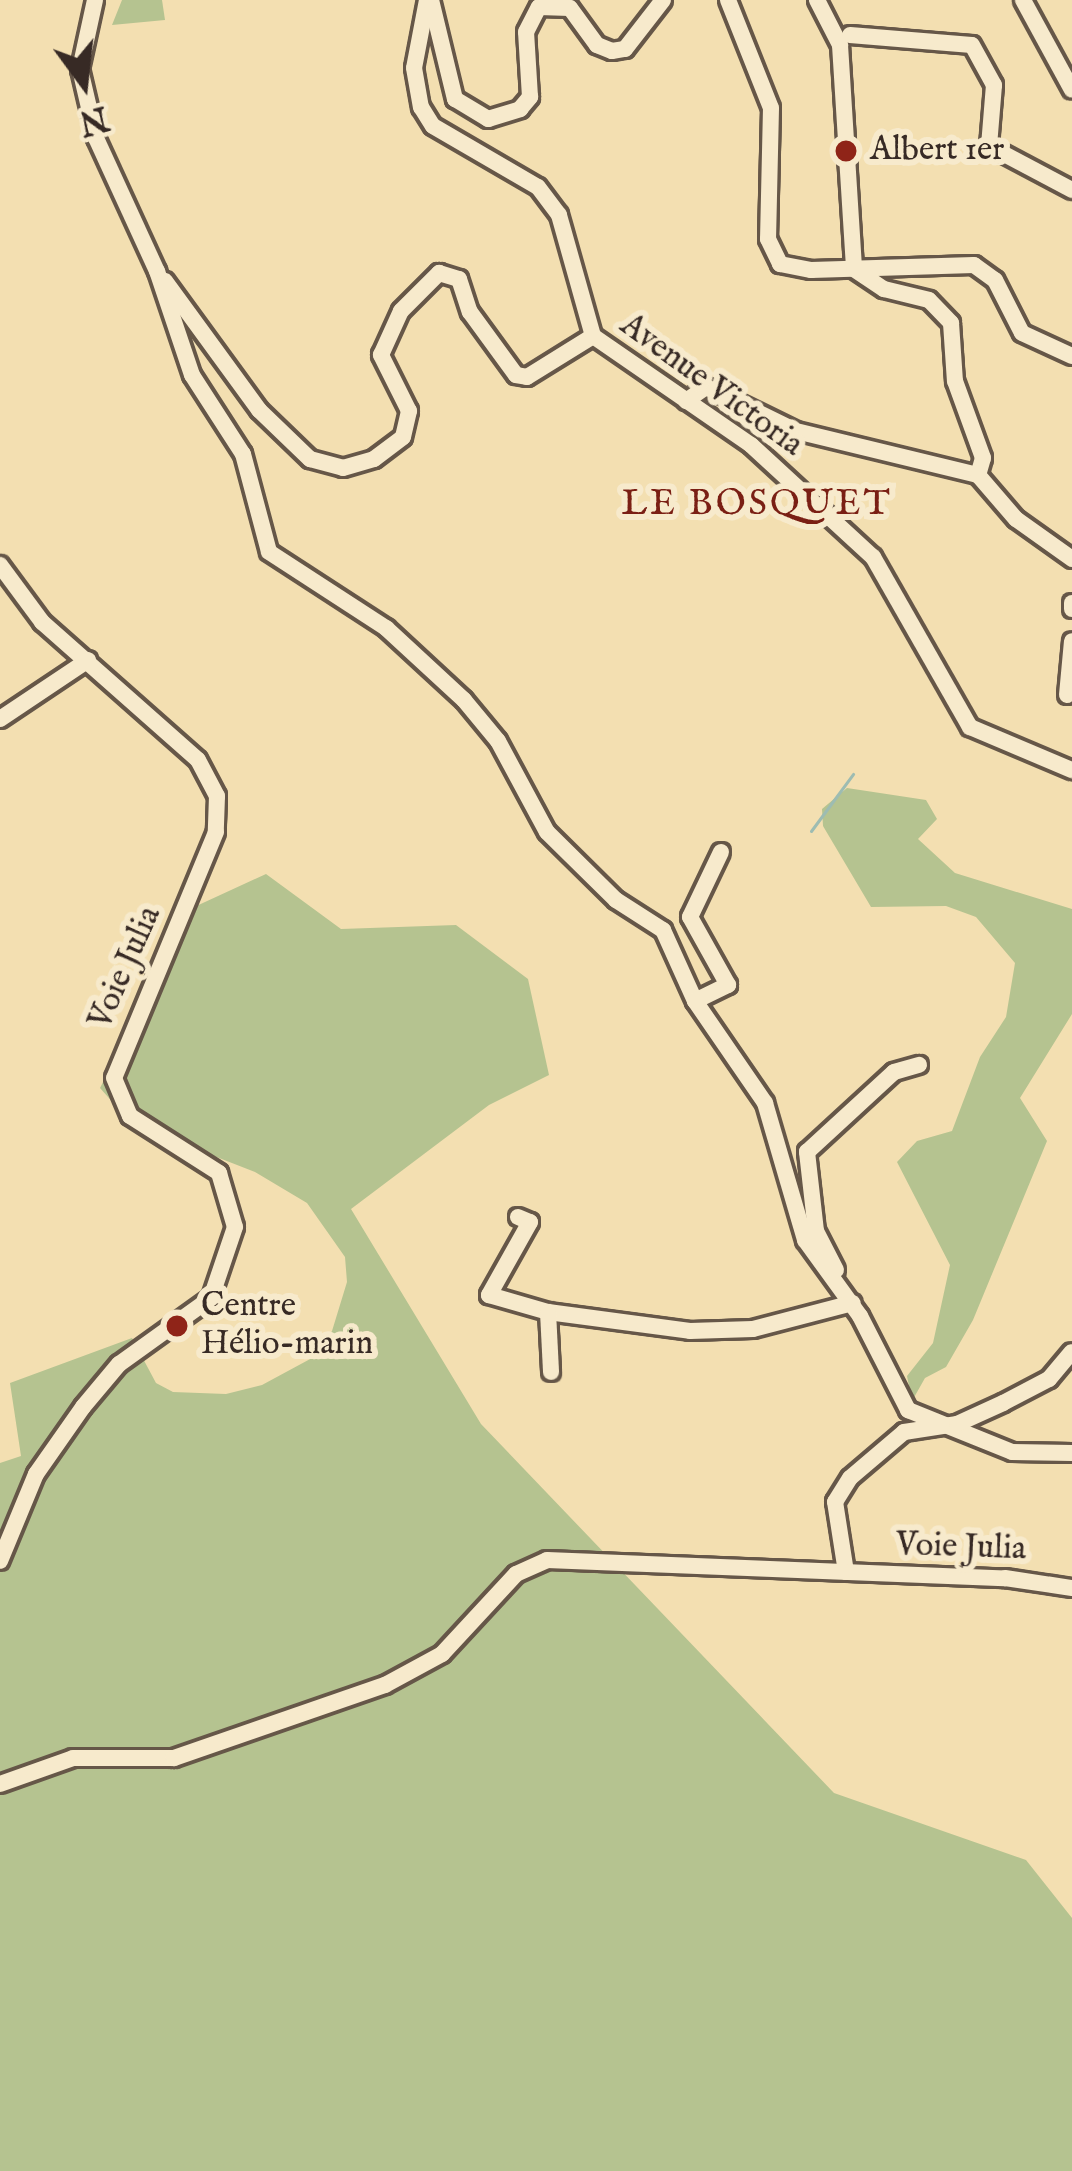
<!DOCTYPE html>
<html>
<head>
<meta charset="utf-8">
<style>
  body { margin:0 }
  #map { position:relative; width:1072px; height:2171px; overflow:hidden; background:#f3dfb1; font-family:"IM FELL English",serif }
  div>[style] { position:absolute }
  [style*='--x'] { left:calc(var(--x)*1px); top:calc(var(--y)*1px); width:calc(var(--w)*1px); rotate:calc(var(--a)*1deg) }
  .green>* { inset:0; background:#b5c390 }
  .stream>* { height:3px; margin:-1.5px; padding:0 1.5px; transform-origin:1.5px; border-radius:1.5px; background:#9dbcb2 }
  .roads { filter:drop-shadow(3px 0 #665748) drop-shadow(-3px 0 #665748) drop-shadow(0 3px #665748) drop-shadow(0 -3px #665748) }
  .minor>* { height:16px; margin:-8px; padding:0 8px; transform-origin:8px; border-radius:8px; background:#f7eacc }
  .dots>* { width:33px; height:33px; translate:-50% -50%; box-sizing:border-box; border:6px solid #f7eacc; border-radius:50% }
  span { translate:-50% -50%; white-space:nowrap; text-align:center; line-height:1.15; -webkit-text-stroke:12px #f7eacc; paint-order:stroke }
  .poi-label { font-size:33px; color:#372a25 }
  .left { translate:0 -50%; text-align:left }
  .street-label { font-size:33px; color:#372a25 }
  .neighbourhood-label { font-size:36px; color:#7a1f14; letter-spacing:3px }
  .north { position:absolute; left:24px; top:24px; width:120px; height:120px; -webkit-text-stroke:9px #f7eacc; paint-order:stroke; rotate:165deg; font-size:33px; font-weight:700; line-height:48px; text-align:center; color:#372a25 }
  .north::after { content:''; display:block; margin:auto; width:42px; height:54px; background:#372a25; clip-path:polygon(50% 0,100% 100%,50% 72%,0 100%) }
</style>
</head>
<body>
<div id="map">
  <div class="green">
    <i style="clip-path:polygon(122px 0,162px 0,165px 20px,112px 25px)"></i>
    <i style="clip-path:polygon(847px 788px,926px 800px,937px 819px,918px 839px,955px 873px,1072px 909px,1072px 1014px,1020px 1098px,1047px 1141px,973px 1320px,946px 1367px,925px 1378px,912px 1401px,907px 1376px,933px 1343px,950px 1265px,897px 1162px,917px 1141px,952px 1131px,980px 1057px,1006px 1017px,1015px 963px,976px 917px,946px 906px,871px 907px,823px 826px,822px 809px)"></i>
    <i style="clip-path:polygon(266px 874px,341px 929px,456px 925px,528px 979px,549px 1075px,489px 1105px,351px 1209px,481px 1424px,834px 1793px,1026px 1860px,1072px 1918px,1072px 2171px,0 2171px,0 1463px,21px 1456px,10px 1383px,132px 1338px,156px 1383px,173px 1392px,226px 1394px,262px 1385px,312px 1358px,332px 1331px,347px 1282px,345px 1257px,307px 1203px,255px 1172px,132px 1124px,100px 1088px,192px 908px)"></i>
  </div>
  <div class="stream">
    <i style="--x:811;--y:831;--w:71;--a:-53.6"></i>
  </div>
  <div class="roads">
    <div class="minor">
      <i style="--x:95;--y:0;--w:71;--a:102.3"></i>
      <i style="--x:80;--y:69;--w:71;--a:76.9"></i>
      <i style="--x:96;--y:138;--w:146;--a:65.4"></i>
      <i style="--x:157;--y:271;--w:110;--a:71.4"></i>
      <i style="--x:192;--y:375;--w:94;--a:57.2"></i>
      <i style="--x:243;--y:454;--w:101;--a:75.1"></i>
      <i style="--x:269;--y:552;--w:140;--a:33"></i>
      <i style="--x:386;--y:628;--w:106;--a:42.7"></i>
      <i style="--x:464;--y:700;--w:53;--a:50.3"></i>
      <i style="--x:498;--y:741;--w:103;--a:61.7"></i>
      <i style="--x:547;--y:832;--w:97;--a:44.6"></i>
      <i style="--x:616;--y:900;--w:56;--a:32.6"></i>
      <i style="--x:663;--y:930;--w:78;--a:65.7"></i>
      <i style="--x:695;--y:1001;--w:124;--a:55.5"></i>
      <i style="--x:765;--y:1103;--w:143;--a:73.7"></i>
      <i style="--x:805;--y:1240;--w:94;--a:54.1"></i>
      <i style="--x:860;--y:1316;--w:106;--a:62.9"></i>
      <i style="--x:908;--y:1410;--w:112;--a:22"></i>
      <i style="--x:1012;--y:1452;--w:60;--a:1"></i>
      <i style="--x:427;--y:0;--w:69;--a:100.8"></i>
      <i style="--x:414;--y:68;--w:40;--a:80"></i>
      <i style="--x:421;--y:107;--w:22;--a:58"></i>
      <i style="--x:433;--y:126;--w:121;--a:30.2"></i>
      <i style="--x:538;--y:187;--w:35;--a:53"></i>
      <i style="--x:559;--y:215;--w:126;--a:74.3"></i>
      <i style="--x:593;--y:336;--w:192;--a:34.6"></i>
      <i style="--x:751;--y:445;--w:166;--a:42.6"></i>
      <i style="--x:873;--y:557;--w:196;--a:60.3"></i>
      <i style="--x:970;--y:727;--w:111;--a:22.9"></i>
      <i style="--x:431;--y:0;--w:102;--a:76.4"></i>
      <i style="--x:455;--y:99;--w:39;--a:31"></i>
      <i style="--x:488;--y:119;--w:34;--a:-17"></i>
      <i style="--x:520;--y:109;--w:16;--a:-50"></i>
      <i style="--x:530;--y:97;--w:65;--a:-93.5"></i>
      <i style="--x:526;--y:32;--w:28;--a:-63"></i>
      <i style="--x:539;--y:7;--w:31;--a:2"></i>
      <i style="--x:570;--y:8;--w:46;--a:53.9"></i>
      <i style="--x:597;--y:45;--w:16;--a:22"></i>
      <i style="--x:612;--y:51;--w:13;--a:-9"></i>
      <i style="--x:625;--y:49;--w:62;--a:-52.2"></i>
      <i style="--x:728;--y:0;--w:116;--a:68.3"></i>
      <i style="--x:771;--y:108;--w:131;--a:91.3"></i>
      <i style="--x:768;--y:239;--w:28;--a:64"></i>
      <i style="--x:780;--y:264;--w:32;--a:11"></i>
      <i style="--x:811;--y:270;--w:163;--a:-1.8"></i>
      <i style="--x:974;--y:265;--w:26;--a:36"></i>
      <i style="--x:995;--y:280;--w:59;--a:63"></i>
      <i style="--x:1022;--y:333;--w:55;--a:24.7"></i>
      <i style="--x:817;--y:0;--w:51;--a:62.9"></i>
      <i style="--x:1023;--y:0;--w:102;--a:61.4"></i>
      <i style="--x:850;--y:35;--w:122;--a:4.7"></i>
      <i style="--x:972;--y:45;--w:46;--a:61.2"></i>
      <i style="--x:994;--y:85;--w:61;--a:94.7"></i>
      <i style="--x:989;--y:146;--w:94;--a:27.9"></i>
      <i style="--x:840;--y:45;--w:224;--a:86.4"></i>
      <i style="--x:854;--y:269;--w:36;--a:34"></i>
      <i style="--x:884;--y:289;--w:46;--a:13.7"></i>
      <i style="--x:929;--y:300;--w:32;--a:46"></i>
      <i style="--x:951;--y:323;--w:58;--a:86.1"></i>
      <i style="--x:955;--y:381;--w:82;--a:70"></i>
      <i style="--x:983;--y:458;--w:18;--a:106"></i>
      <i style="--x:165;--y:281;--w:160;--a:53.9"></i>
      <i style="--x:259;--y:410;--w:71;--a:43.9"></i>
      <i style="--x:310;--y:459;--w:34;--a:15"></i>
      <i style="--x:343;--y:468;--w:32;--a:-16"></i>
      <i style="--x:374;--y:459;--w:36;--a:-37"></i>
      <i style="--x:403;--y:437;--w:27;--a:-77"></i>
      <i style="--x:409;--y:411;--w:63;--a:-116.6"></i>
      <i style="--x:381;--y:355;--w:48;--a:-65.6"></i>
      <i style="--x:401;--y:311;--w:54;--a:-45"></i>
      <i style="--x:439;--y:273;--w:21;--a:17"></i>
      <i style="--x:459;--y:279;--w:35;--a:72"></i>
      <i style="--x:470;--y:312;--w:78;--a:53.9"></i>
      <i style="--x:516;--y:375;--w:11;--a:10"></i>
      <i style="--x:527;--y:377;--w:78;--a:-31.8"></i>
      <i style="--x:686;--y:401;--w:24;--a:-35"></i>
      <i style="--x:706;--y:387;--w:100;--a:26.1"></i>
      <i style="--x:796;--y:431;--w:187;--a:13.6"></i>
      <i style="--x:978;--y:475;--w:58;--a:49.2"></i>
      <i style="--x:1016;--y:519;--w:69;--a:35.5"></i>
      <i style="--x:0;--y:565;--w:71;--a:53.6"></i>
      <i style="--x:42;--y:622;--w:208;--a:41.5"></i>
      <i style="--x:198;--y:760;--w:41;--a:62.2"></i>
      <i style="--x:217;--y:796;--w:36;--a:92"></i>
      <i style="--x:216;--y:832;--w:266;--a:112.5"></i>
      <i style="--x:114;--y:1078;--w:41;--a:67.2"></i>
      <i style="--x:130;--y:1116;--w:106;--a:32.6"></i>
      <i style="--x:219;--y:1173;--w:56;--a:73.5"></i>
      <i style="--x:235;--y:1227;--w:75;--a:108.7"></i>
      <i style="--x:211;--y:1298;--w:113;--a:144.3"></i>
      <i style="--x:119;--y:1364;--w:56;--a:129.9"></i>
      <i style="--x:83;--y:1407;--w:82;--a:125"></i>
      <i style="--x:36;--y:1474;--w:94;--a:112.5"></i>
      <i style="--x:1072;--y:603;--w:6;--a:90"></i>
      <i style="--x:1067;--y:695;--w:54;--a:-84.7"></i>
      <i style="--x:0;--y:719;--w:106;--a:-33.8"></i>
      <i style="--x:695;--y:1001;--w:37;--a:-26"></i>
      <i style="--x:728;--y:985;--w:78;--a:-119.2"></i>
      <i style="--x:690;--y:917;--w:72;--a:-64.5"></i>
      <i style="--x:518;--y:1217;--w:13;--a:23"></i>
      <i style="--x:530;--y:1222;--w:84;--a:119.3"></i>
      <i style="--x:489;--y:1295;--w:61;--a:16.1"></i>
      <i style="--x:548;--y:1312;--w:143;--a:7.6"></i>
      <i style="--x:690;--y:1331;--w:63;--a:-1.8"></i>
      <i style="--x:753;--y:1329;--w:103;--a:-14.6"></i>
      <i style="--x:836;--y:1270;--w:44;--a:-117.1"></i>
      <i style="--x:816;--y:1231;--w:80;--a:-96.5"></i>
      <i style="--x:807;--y:1152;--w:118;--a:-42.6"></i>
      <i style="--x:894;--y:1072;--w:26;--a:-16"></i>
      <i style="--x:548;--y:1312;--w:60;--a:87.1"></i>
      <i style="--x:846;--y:1572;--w:71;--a:-98.9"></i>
      <i style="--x:835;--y:1502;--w:28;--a:-58"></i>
      <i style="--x:850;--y:1478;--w:71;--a:-40.4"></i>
      <i style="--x:904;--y:1432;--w:54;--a:-8.6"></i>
      <i style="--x:957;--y:1424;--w:51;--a:-24.5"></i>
      <i style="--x:1003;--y:1403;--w:52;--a:-27.6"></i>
      <i style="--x:1049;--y:1379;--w:35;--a:-50"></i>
      <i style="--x:0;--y:1784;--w:77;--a:-19.6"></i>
      <i style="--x:73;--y:1758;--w:101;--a:0"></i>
      <i style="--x:174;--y:1758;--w:223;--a:-19.1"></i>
      <i style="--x:385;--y:1685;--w:65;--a:-28.5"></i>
      <i style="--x:442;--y:1654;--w:109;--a:-47.2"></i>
      <i style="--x:516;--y:1574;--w:34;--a:-24"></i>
      <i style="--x:547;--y:1560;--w:458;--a:2.3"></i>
      <i style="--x:1005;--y:1578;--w:68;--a:8.5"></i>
    </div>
  </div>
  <div class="dots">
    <i style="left:846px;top:151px;background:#8f2418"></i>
    <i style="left:177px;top:1326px;background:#8f2418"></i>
  </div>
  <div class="poi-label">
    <span class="left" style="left:870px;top:151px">Albert 1er</span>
    <span class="left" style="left:201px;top:1326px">Centre<br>Hélio-marin</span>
  </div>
  <div class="street-label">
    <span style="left:711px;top:386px;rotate:36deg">Avenue Victoria</span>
    <span style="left:126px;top:968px;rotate:-66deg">Voie Julia</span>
    <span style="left:961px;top:1548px;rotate:2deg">Voie Julia</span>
  </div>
  <div class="neighbourhood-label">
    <span style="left:757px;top:505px">LE BOSQUET</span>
  </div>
  <div class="north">N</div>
</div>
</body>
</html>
